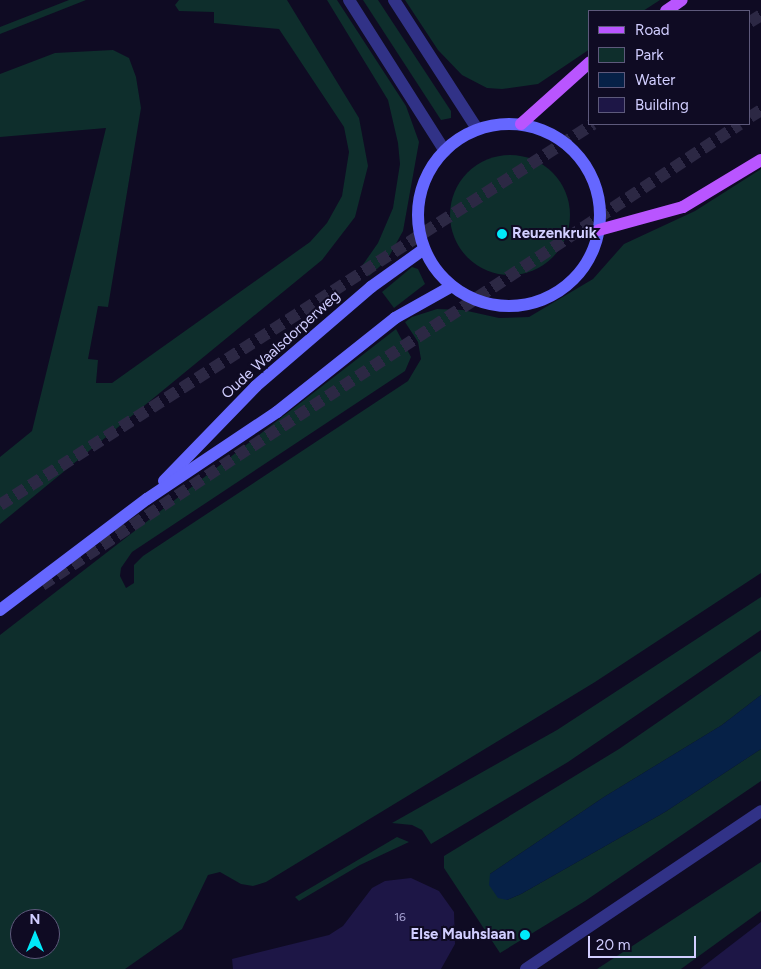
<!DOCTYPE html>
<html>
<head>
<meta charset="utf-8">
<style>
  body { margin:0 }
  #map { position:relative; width:761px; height:969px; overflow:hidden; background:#0f0b23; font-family:Figtree,sans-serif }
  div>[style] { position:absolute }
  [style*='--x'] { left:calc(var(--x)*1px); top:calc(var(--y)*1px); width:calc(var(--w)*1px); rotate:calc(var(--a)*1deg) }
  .green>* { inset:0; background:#0e2e2c }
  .round { border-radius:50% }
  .water>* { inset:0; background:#062147 }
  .building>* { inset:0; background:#1d1646 }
  .primary-tunnel>* { height:12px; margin-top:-6px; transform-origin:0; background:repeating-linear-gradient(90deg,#2c2844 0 12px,transparent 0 18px) }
  .minor>* { height:12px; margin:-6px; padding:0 6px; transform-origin:6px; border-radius:6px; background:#313287 }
  .secondary>* { height:12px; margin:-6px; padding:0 6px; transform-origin:6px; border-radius:6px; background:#6567ff }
  .secondary>.ring { margin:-6px; padding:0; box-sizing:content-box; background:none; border:12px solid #6567ff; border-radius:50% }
  .primary>* { height:12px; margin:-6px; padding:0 6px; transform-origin:6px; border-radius:6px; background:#b955ff }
  .dots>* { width:14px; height:14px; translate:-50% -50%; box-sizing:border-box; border:2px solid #0f0b23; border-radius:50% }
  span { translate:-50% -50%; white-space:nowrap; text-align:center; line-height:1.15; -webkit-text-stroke:4px #0f0b23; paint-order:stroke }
  .number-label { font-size:12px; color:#a4a0d1 }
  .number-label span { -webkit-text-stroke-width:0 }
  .poi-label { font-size:15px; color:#d1ceff; font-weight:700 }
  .left { translate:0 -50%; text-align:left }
  .right { translate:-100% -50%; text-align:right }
  .street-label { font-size:15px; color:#d1ceff }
  .legend { position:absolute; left:588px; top:10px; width:162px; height:115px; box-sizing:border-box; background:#0f0b23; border:1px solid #5d597b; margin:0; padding:6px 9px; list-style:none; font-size:15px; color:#d1ceff }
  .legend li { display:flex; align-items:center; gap:10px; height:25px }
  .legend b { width:25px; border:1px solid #5d597b }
  .north { position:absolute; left:10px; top:909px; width:50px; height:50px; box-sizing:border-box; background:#0f0b23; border:1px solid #5d597b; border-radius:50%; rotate:0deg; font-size:14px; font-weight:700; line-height:20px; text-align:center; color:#d1ceff }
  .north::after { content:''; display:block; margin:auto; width:18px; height:22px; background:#00eaf9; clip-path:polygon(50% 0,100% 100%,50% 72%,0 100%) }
  .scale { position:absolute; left:588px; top:936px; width:108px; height:22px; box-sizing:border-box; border:2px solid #d1ceff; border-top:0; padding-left:6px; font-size:15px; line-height:18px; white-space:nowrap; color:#d1ceff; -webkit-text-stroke:4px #0f0b23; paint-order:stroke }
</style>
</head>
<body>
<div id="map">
  <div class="green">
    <i style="clip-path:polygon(69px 0,86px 0,0 34px,0 27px)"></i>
    <i style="clip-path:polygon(179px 0,287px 0,359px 118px,368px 166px,355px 217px,322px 260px,0 524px,0 457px,32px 431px,106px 128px,0 137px,0 74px,55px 53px,113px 50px,129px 58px,136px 77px,141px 108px,108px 307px,98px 306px,88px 359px,98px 360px,96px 383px,112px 383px,310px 242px,327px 223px,342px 196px,349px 152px,344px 127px,279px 29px,214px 23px,214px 12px,179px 11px,175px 5px)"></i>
    <i style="clip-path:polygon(327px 0,337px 0,406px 106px,419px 142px,403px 231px,387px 260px,369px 276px,362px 266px,378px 243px,393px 208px,400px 164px,398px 143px,388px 100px)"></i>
    <i style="clip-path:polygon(363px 0,378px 0,451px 111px,451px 118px,441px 120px)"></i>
    <i style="clip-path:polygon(405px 0,660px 0,643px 11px,590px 11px,590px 49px,538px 84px,502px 89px,487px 88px,462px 75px,438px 50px)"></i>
    <i class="round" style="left:450px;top:155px;width:120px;height:120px"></i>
    <i style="clip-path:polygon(evenodd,761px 169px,761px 573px,595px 682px,266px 882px,253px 886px,241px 884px,220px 872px,208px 875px,182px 929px,125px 969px,0 969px,0 635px,396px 329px,411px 357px,405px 371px,132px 552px,121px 568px,120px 576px,126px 588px,134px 583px,134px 565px,143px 556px,408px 381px,421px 359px,418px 342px,405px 322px,412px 317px,437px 309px,463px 310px,499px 318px,529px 317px,593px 279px,624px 244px,695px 211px,761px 169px,20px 919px,50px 919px,50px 949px,20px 949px,20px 919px)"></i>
    <i style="clip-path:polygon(412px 267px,418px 269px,425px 284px,394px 308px,382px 292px)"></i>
    <i style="clip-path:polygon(761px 597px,761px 630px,568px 762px,431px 844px,422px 830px,412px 825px,392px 823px,557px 730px)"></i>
    <i style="clip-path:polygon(761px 651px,761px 695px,722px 725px,604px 797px,490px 874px,507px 900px,521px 894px,665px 812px,761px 749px,761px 781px,585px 901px,500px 953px,444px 868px,444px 856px,619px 749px)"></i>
    <i style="clip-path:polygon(397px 837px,409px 842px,360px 865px,299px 901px,295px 897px)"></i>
    <i style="clip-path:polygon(761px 862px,761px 911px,681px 969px,597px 969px)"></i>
  </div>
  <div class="water">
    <i style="clip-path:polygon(761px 695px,761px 749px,665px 812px,521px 894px,507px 900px,498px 898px,489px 885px,490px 874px,604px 797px,722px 725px)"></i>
  </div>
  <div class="building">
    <i style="clip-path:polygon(411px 878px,439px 891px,454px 912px,455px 944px,441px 969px,233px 969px,232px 959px,329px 935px,343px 926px,372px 888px,385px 881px)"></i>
    <i style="clip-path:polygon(761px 922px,761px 969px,700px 969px)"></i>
  </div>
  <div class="primary-tunnel">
    <i style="--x:750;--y:22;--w:13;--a:-32"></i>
    <i style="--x:750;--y:117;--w:13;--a:-32"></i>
    <i style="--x:0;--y:505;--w:705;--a:-32.72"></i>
    <i style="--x:42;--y:585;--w:836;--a:-33.44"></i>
  </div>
  <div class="minor">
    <i style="--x:349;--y:0;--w:179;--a:57.6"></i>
    <i style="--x:394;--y:0;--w:153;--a:57.2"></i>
    <i style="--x:526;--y:969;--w:283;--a:-33.9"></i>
  </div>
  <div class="secondary">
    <i class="ring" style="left:418px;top:124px;width:170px;height:170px"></i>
    <i style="--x:164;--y:481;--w:132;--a:-45.9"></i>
    <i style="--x:256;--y:386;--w:152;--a:-40.7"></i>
    <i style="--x:371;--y:287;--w:65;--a:-35.6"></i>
    <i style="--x:0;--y:610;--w:184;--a:-37.1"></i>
    <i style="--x:147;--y:499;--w:156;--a:-33.8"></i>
    <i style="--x:277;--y:412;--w:151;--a:-38.5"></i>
    <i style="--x:395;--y:318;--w:65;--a:-29.3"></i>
  </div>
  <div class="primary">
    <i style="--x:666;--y:11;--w:19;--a:-35"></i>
    <i style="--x:521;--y:124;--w:93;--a:-41.9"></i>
    <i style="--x:599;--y:230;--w:87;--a:-15.3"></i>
    <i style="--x:683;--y:207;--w:91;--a:-31.1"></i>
  </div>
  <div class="dots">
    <i style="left:502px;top:234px;background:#00eaf9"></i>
    <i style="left:525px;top:935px;background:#00eaf9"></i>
  </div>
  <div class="number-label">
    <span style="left:400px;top:918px">16</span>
  </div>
  <div class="poi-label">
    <span class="left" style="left:512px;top:234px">Reuzenkruik</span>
    <span class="right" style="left:515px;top:935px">Else Mauhslaan</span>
  </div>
  <div class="street-label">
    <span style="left:281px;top:345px;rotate:-42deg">Oude Waalsdorperweg</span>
  </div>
  <ul class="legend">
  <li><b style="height:6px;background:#b955ff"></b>Road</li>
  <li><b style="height:14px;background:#0e2e2c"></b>Park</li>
  <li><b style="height:14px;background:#062147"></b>Water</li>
  <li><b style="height:14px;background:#1d1646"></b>Building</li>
  </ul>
  <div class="north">N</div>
  <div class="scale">20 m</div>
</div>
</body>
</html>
